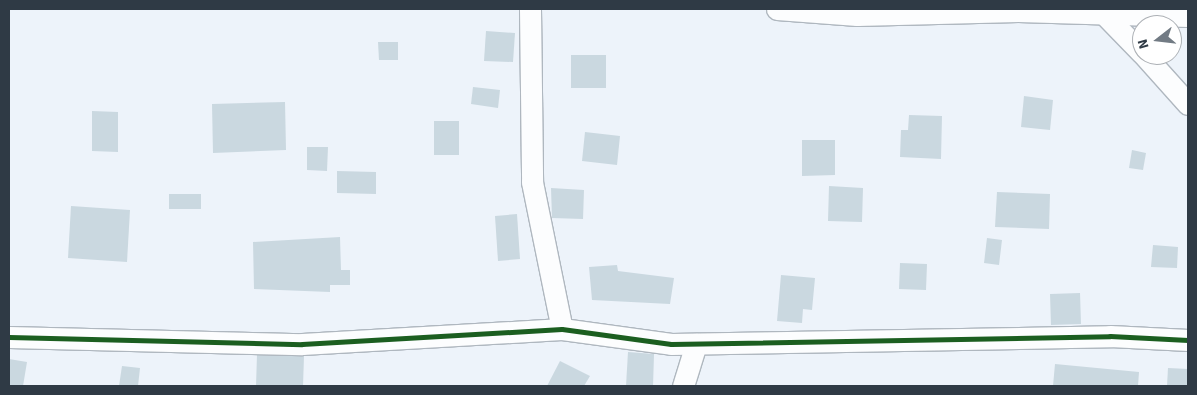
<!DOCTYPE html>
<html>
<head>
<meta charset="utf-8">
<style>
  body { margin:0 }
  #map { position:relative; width:1197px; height:395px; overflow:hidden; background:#edf3fa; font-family:"Source Sans 3",sans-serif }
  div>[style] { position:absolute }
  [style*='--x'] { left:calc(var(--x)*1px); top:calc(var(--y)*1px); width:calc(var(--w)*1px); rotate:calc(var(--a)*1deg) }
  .building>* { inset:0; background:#cad8e0 }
  .roads { filter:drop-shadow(1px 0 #afb7bf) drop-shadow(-1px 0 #afb7bf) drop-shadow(0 1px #afb7bf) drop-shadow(0 -1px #afb7bf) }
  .street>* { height:21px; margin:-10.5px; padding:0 10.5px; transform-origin:10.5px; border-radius:10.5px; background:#fcfdfe }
  .cycleway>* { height:5px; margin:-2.5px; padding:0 2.5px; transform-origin:2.5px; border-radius:2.5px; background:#1b5e20 }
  span { translate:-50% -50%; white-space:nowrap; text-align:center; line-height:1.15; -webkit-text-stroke:5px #fff; paint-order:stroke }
  .frame { position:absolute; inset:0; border:10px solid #2f3a45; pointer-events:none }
  .north { position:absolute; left:1132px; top:15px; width:50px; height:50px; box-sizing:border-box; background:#fff; border:1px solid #acb0b5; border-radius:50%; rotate:254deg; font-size:14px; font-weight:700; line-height:20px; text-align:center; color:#2f3a45 }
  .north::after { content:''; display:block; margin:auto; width:18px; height:22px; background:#727b84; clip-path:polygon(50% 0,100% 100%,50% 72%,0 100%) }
</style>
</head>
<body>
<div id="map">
  <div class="building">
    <i style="clip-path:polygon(486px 31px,515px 33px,513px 62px,484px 61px)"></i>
    <i style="clip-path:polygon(378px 42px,398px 42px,398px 60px,379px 60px)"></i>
    <i style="clip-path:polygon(571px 55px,606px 55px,606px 88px,571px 88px)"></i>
    <i style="clip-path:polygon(473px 87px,500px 90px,498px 108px,471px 104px)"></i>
    <i style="clip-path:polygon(1024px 96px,1053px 100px,1050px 130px,1021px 127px)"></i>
    <i style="clip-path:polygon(285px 102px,286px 150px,213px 153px,212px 104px)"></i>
    <i style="clip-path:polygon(92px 111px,118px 112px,118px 152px,92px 151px)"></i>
    <i style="clip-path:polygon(909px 115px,942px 116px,941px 159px,900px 157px,901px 130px,908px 130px)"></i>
    <i style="clip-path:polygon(434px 121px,459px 121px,459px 155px,434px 155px)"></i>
    <i style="clip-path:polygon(585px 132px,620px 136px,617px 165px,582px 161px)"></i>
    <i style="clip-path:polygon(802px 140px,835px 140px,835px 175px,802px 176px)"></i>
    <i style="clip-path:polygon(307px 147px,328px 147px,327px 171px,307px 170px)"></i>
    <i style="clip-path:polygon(1132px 150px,1146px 153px,1143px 170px,1129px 168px)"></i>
    <i style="clip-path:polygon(337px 171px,376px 172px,376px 194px,337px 193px)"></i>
    <i style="clip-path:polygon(829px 186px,863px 188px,862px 222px,828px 221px)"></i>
    <i style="clip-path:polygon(551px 188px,584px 190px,583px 219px,552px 218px)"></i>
    <i style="clip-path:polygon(997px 192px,1050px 194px,1049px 229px,995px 227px)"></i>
    <i style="clip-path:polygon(169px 194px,201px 194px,201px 209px,169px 209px)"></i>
    <i style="clip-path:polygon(71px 206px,130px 210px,127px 262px,68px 258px)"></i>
    <i style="clip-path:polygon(517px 214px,520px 259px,498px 261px,495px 216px)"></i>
    <i style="clip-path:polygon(340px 237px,341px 270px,350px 270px,350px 285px,330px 285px,330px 292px,254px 289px,253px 242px)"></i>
    <i style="clip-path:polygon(987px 238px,1002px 240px,999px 265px,984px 263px)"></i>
    <i style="clip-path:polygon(1153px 245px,1178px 247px,1177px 268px,1151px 267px)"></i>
    <i style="clip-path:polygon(900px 263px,927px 264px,926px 290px,899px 289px)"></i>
    <i style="clip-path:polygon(617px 265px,618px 271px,674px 278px,670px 304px,592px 300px,589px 267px)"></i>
    <i style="clip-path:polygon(781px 275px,815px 278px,812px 310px,803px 309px,802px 323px,777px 321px)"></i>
    <i style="clip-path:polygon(1080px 293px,1081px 324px,1051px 325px,1050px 294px)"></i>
    <i style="clip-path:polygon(628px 352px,654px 354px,653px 386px,626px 386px)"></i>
    <i style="clip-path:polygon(257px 355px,304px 356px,303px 386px,256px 386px)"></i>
    <i style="clip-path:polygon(9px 359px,27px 362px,23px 386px,9px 386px)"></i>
    <i style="clip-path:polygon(560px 361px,590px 376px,584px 386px,547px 386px)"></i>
    <i style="clip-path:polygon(1055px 364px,1139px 372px,1138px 386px,1053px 386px)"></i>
    <i style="clip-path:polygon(122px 366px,140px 368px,138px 386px,119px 386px)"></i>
    <i style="clip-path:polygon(1168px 368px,1188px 369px,1188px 386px,1167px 386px)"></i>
  </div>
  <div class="roads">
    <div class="street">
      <i style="--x:530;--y:9;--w:173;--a:89.3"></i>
      <i style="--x:532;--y:182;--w:150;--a:78.5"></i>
      <i style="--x:777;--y:9;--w:80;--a:4.3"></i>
      <i style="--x:857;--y:15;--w:161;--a:-1.4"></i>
      <i style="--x:1018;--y:11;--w:170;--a:1.7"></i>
      <i style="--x:1103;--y:13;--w:56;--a:45.7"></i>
      <i style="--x:1144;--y:55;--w:66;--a:48.1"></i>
      <i style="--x:9;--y:337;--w:293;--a:1.4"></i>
      <i style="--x:302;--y:344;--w:260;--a:-3.3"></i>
      <i style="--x:562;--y:329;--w:110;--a:7.8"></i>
      <i style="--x:671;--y:344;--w:439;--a:-1"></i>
      <i style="--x:1110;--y:336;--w:78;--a:2.9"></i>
      <i style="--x:683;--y:386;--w:44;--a:-72.8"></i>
    </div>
  </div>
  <div class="cycleway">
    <i style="--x:9;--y:337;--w:293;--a:1.4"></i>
    <i style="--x:302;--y:344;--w:260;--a:-3.3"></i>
    <i style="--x:562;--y:329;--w:110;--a:7.8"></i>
    <i style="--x:671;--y:344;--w:439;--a:-1"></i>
    <i style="--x:1110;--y:336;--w:78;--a:2.9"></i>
  </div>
  <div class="frame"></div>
  <div class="north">N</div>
</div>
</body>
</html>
